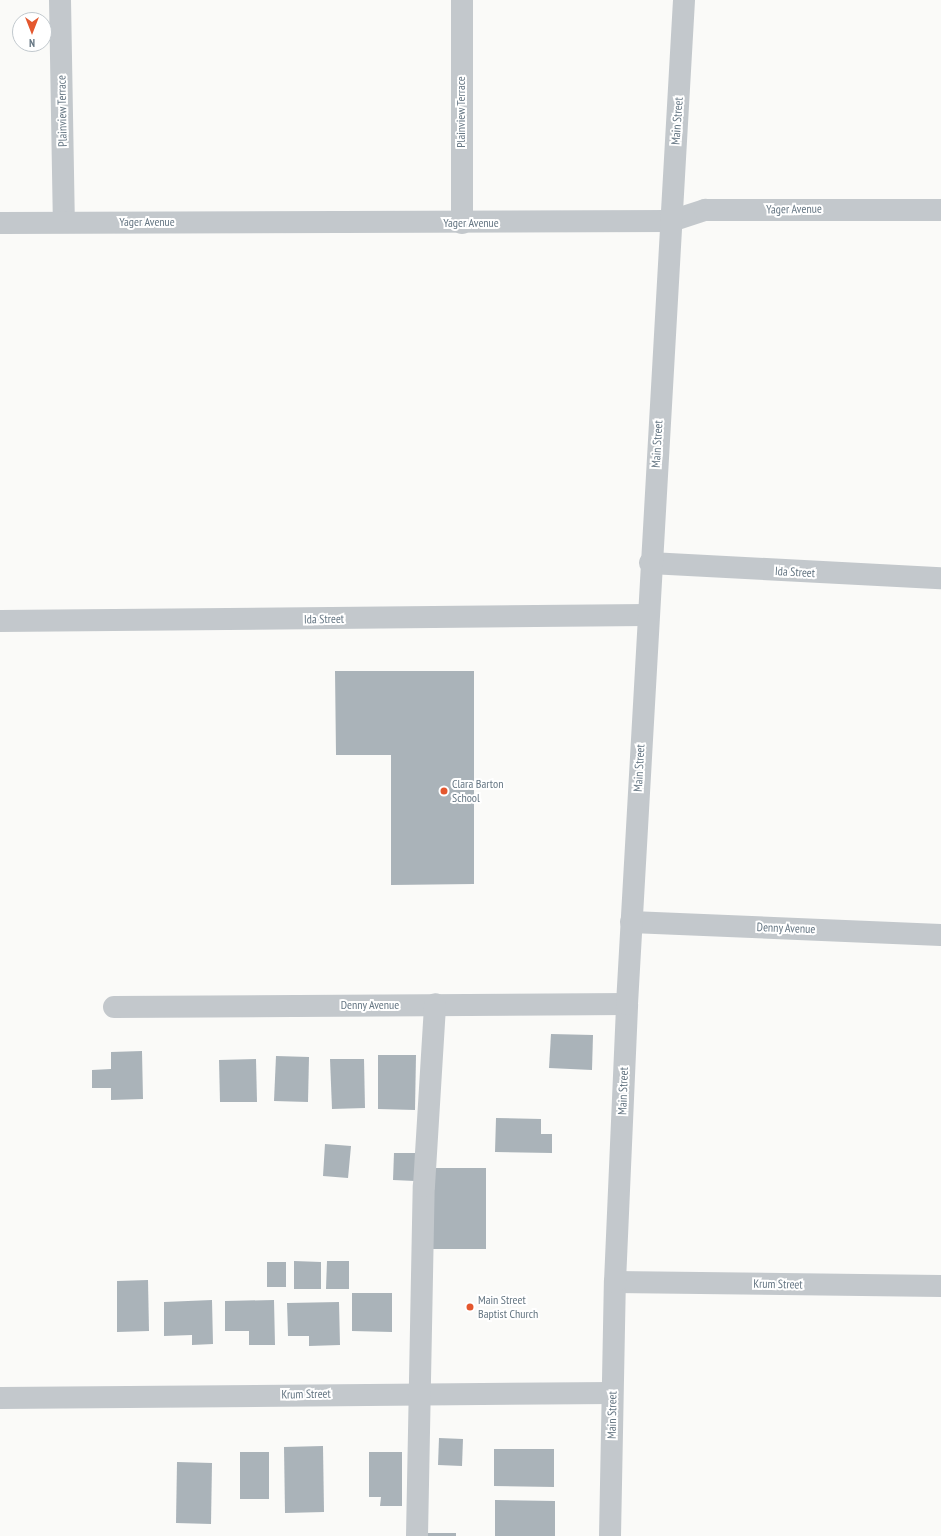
<!DOCTYPE html>
<html>
<head>
<meta charset="utf-8">
<style>
  body { margin:0 }
  #map { position:relative; width:941px; height:1536px; overflow:hidden; background:#fafaf8; font-family:"PT Sans Narrow",sans-serif }
  div>[style] { position:absolute }
  [style*='--x'] { left:calc(var(--x)*1px); top:calc(var(--y)*1px); width:calc(var(--w)*1px); rotate:calc(var(--a)*1deg) }
  .building>* { inset:0; background:#aab3b9 }
  .minor>* { height:22px; margin:-11px; padding:0 11px; transform-origin:11px; border-radius:11px; background:#c3c8cc }
  .dots>* { width:11px; height:11px; translate:-50% -50%; box-sizing:border-box; border:2px solid #fff; border-radius:50% }
  span { translate:-50% -50%; white-space:nowrap; text-align:center; line-height:1.15; -webkit-text-stroke:4px #fff; paint-order:stroke }
  .street-label { font-size:12px; color:#657683 }
  .poi-label { font-size:12px; color:#657683 }
  .left { translate:0 -50%; text-align:left }
  .north { position:absolute; left:12px; top:12px; width:40px; height:40px; box-sizing:border-box; background:#fff; border:1px solid #c1c8cd; border-radius:50%; rotate:180deg; font-size:11px; font-weight:700; line-height:16px; text-align:center; color:#657683 }
  .north::after { content:''; display:block; margin:auto; width:14px; height:18px; background:#e4572e; clip-path:polygon(50% 0,100% 100%,50% 72%,0 100%) }
</style>
</head>
<body>
<div id="map">
  <div class="building">
    <i style="clip-path:polygon(335px 671px,474px 671px,474px 884px,391px 885px,391px 755px,336px 755px)"></i>
    <i style="clip-path:polygon(551px 1034px,593px 1035px,592px 1070px,549px 1068px)"></i>
    <i style="clip-path:polygon(142px 1051px,143px 1099px,111px 1100px,111px 1088px,92px 1088px,92px 1070px,111px 1069px,111px 1052px)"></i>
    <i style="clip-path:polygon(378px 1055px,416px 1055px,415px 1110px,378px 1109px)"></i>
    <i style="clip-path:polygon(276px 1056px,309px 1057px,308px 1102px,274px 1101px)"></i>
    <i style="clip-path:polygon(256px 1059px,257px 1102px,220px 1102px,219px 1060px)"></i>
    <i style="clip-path:polygon(330px 1059px,364px 1059px,365px 1108px,332px 1109px)"></i>
    <i style="clip-path:polygon(496px 1118px,541px 1119px,541px 1134px,552px 1134px,552px 1153px,495px 1152px)"></i>
    <i style="clip-path:polygon(325px 1144px,351px 1146px,348px 1178px,323px 1176px)"></i>
    <i style="clip-path:polygon(394px 1153px,416px 1153px,415px 1181px,393px 1180px)"></i>
    <i style="clip-path:polygon(428px 1168px,486px 1168px,486px 1249px,428px 1249px)"></i>
    <i style="clip-path:polygon(294px 1261px,321px 1262px,321px 1289px,294px 1289px)"></i>
    <i style="clip-path:polygon(327px 1261px,349px 1261px,349px 1289px,326px 1289px)"></i>
    <i style="clip-path:polygon(267px 1262px,286px 1262px,286px 1287px,267px 1287px)"></i>
    <i style="clip-path:polygon(148px 1280px,149px 1331px,117px 1332px,117px 1281px)"></i>
    <i style="clip-path:polygon(352px 1293px,392px 1293px,392px 1332px,352px 1331px)"></i>
    <i style="clip-path:polygon(212px 1300px,213px 1344px,192px 1345px,192px 1335px,164px 1336px,164px 1302px)"></i>
    <i style="clip-path:polygon(274px 1300px,275px 1345px,249px 1345px,249px 1331px,225px 1331px,225px 1301px)"></i>
    <i style="clip-path:polygon(339px 1302px,340px 1345px,309px 1346px,309px 1336px,288px 1336px,287px 1303px)"></i>
    <i style="clip-path:polygon(439px 1438px,463px 1439px,462px 1466px,438px 1465px)"></i>
    <i style="clip-path:polygon(323px 1446px,324px 1512px,285px 1513px,284px 1447px)"></i>
    <i style="clip-path:polygon(494px 1449px,554px 1449px,554px 1487px,494px 1486px)"></i>
    <i style="clip-path:polygon(240px 1452px,269px 1452px,269px 1499px,240px 1499px)"></i>
    <i style="clip-path:polygon(369px 1452px,402px 1452px,402px 1506px,380px 1506px,381px 1497px,369px 1497px)"></i>
    <i style="clip-path:polygon(177px 1462px,212px 1463px,211px 1524px,176px 1523px)"></i>
    <i style="clip-path:polygon(495px 1500px,555px 1501px,555px 1536px,495px 1536px)"></i>
    <i style="clip-path:polygon(424px 1533px,456px 1533px,456px 1536px,424px 1536px)"></i>
  </div>
  <div class="minor">
    <i style="--x:60;--y:0;--w:222;--a:89"></i>
    <i style="--x:0;--y:223;--w:671;--a:-0.17"></i>
    <i style="--x:671;--y:221;--w:36;--a:-18"></i>
    <i style="--x:705;--y:210;--w:236;--a:0"></i>
    <i style="--x:462;--y:223;--w:223;--a:-90"></i>
    <i style="--x:650;--y:563;--w:291;--a:3"></i>
    <i style="--x:0;--y:621;--w:647;--a:-0.53"></i>
    <i style="--x:631;--y:922;--w:310;--a:2.4"></i>
    <i style="--x:114;--y:1007;--w:513;--a:-0.34"></i>
    <i style="--x:615;--y:1282;--w:326;--a:0.7"></i>
    <i style="--x:0;--y:1398;--w:612;--a:-0.47"></i>
    <i style="--x:417;--y:1536;--w:350;--a:-88.9"></i>
    <i style="--x:424;--y:1186;--w:182;--a:-86.5"></i>
    <i style="--x:610;--y:1536;--w:254;--a:-88.9"></i>
    <i style="--x:615;--y:1282;--w:278;--a:-87.5"></i>
    <i style="--x:627;--y:1004;--w:1006;--a:-86.75"></i>
  </div>
  <div class="dots">
    <i style="left:444px;top:791px;background:#e4572e"></i>
    <i style="left:470px;top:1307px;background:#e4572e"></i>
  </div>
  <div class="street-label">
    <span style="left:62px;top:111px;rotate:-91deg">Plainview Terrace</span>
    <span style="left:461px;top:112px;rotate:-90deg">Plainview Terrace</span>
    <span style="left:677px;top:121px;rotate:-86deg">Main Street</span>
    <span style="left:794px;top:209px;rotate:-1deg">Yager Avenue</span>
    <span style="left:147px;top:222px">Yager Avenue</span>
    <span style="left:471px;top:223px">Yager Avenue</span>
    <span style="left:657px;top:444px;rotate:-87deg">Main Street</span>
    <span style="left:795px;top:572px;rotate:3deg">Ida Street</span>
    <span style="left:324px;top:619px;rotate:-1deg">Ida Street</span>
    <span style="left:639px;top:768px;rotate:-87deg">Main Street</span>
    <span style="left:786px;top:928px;rotate:2deg">Denny Avenue</span>
    <span style="left:370px;top:1005px">Denny Avenue</span>
    <span style="left:623px;top:1091px;rotate:-88deg">Main Street</span>
    <span style="left:778px;top:1284px;rotate:1deg">Krum Street</span>
    <span style="left:306px;top:1394px;rotate:-1deg">Krum Street</span>
    <span style="left:612px;top:1415px;rotate:-89deg">Main Street</span>
  </div>
  <div class="poi-label">
    <span class="left" style="left:452px;top:791px">Clara Barton<br>School</span>
    <span class="left" style="left:478px;top:1307px">Main Street<br>Baptist Church</span>
  </div>
  <div class="north">N</div>
</div>
</body>
</html>
